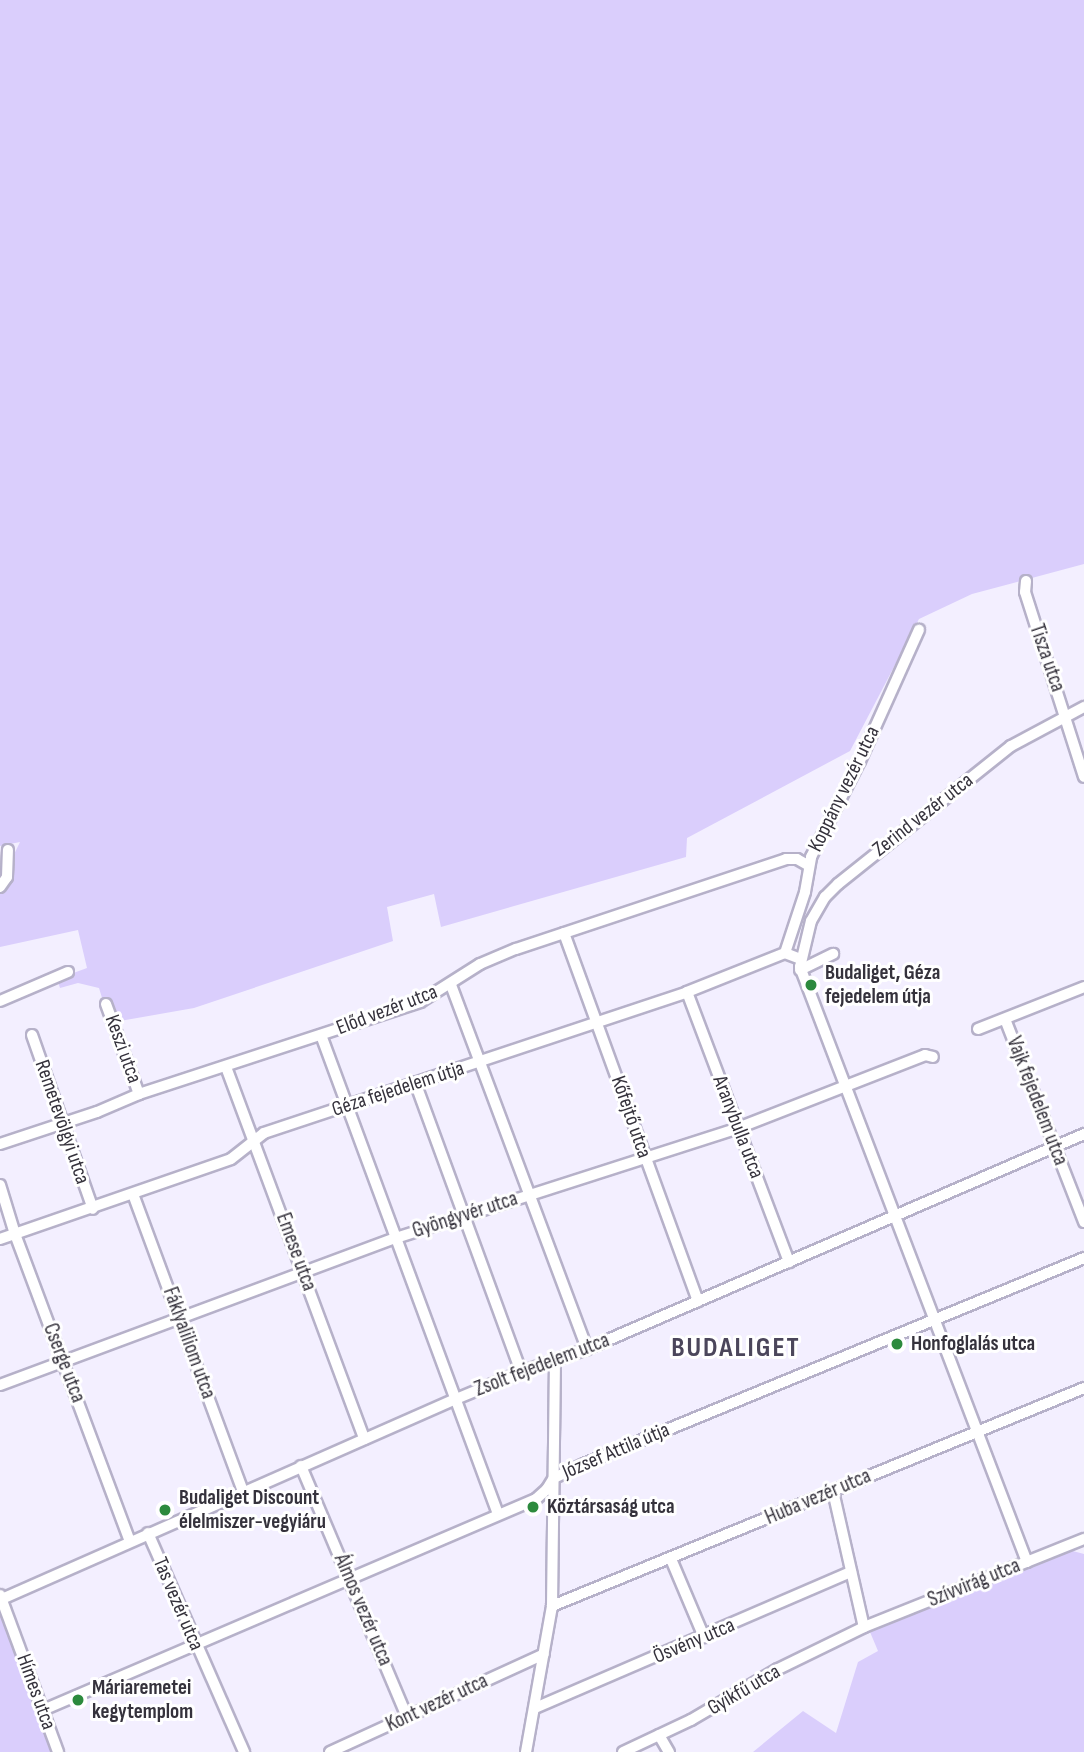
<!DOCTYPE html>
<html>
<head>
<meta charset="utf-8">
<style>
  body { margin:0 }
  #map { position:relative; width:1084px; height:1752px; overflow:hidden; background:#f3efff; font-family:"Sofia Sans Condensed",sans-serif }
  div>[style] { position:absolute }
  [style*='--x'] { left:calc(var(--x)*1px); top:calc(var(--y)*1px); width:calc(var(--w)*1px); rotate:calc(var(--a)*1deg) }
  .green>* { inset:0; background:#dacefc }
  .roads { filter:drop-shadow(2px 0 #b6b1c9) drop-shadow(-2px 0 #b6b1c9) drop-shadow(0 2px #b6b1c9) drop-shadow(0 -2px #b6b1c9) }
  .minor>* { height:10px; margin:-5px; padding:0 5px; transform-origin:5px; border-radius:5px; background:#fff }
  .dots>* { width:19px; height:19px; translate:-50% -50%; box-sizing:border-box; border:4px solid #fff; border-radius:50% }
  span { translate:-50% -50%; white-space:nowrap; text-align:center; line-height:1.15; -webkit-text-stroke:6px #fff; paint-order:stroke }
  .street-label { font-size:21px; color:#35323c }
  .poi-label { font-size:21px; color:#35323c; font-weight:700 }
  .left { translate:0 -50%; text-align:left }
  .district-label { font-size:28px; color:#4b465b; font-weight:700; letter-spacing:2px }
</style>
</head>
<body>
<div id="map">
  <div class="green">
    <i style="clip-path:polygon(0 0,1084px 0,1084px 564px,972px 594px,919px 619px,850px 751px,687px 838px,686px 857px,441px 927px,434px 894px,387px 907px,393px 941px,194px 1008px,120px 1021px,109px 1001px,103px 1001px,99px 988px,78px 983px,60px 988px,57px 979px,87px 968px,78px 930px,0 947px,0 883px,20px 842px,0 846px)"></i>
    <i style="clip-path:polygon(1069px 1550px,1084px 1554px,1084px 1752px,753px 1752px,803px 1711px,836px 1733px,858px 1662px,878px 1651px,870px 1632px)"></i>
    <i style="clip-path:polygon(0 1601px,54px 1752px,0 1752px)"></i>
  </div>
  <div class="roads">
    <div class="minor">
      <i style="--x:1026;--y:581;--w:11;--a:95"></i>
      <i style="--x:1025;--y:592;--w:194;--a:72.3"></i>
      <i style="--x:0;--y:887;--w:12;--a:-55"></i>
      <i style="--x:7;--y:877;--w:27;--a:-88"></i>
      <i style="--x:564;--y:933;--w:392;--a:70"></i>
      <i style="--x:785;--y:953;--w:64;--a:-71.8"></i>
      <i style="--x:805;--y:892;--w:36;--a:-80"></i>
      <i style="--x:811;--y:857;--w:108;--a:-63"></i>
      <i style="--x:860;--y:761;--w:144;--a:-65.8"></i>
      <i style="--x:800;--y:970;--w:37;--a:-26"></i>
      <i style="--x:451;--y:985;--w:389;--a:69.5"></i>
      <i style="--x:687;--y:992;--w:289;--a:69.3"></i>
      <i style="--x:0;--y:1001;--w:74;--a:-23.1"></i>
      <i style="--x:106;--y:1004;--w:96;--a:69.9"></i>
      <i style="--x:1005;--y:1019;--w:218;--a:68.7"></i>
      <i style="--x:978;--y:1029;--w:114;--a:-21.6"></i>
      <i style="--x:32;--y:1035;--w:184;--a:70.7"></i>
      <i style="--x:321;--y:1035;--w:511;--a:69.72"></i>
      <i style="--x:226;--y:1067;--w:397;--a:69.6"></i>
      <i style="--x:415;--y:1082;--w:309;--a:69.9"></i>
      <i style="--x:0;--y:1144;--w:102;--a:-18.3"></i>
      <i style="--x:97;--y:1112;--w:46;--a:-23.2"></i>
      <i style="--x:139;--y:1094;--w:296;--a:-18.1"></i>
      <i style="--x:420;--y:1002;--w:71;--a:-32.3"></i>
      <i style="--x:480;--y:964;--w:39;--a:-23"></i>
      <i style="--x:516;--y:949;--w:285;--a:-18.4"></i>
      <i style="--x:786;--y:859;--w:11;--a:0"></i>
      <i style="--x:797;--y:859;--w:13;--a:29"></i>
      <i style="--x:0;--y:1185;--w:51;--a:73"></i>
      <i style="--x:15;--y:1234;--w:328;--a:69.5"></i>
      <i style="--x:133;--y:1194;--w:318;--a:69.7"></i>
      <i style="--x:0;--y:1239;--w:244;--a:-19.1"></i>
      <i style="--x:231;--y:1159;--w:42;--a:-38.2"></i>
      <i style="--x:264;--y:1133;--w:446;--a:-18.4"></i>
      <i style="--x:687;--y:992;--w:105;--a:-21.7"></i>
      <i style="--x:785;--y:953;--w:17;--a:21"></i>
      <i style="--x:0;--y:1385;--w:422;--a:-20.4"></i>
      <i style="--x:396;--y:1238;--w:359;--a:-17.8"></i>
      <i style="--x:738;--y:1128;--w:201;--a:-21.3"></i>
      <i style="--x:925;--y:1055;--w:8;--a:14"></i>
      <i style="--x:301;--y:1466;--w:272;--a:67.1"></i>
      <i style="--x:833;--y:1491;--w:139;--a:77.2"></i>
      <i style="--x:148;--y:1533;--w:239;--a:66.3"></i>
      <i style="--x:671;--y:1559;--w:85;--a:67.1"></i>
      <i style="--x:1027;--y:1562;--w:637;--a:-110.88"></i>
      <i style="--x:800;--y:967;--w:47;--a:-76.6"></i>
      <i style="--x:811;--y:921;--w:28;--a:-60"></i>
      <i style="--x:825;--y:897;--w:18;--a:-45"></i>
      <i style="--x:838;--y:884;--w:221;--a:-38.6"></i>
      <i style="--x:1011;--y:746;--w:83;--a:-28.1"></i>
      <i style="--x:0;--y:1595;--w:167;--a:69.7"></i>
      <i style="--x:2;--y:1599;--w:496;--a:-23.8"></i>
      <i style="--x:456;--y:1399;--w:70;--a:-22.6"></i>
      <i style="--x:521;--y:1372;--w:70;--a:-19.2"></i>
      <i style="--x:587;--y:1349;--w:542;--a:-23.39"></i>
      <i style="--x:552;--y:1606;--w:575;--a:-22.28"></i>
      <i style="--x:535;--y:1708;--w:344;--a:-23.3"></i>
      <i style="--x:43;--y:1710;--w:536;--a:-23.17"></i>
      <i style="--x:536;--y:1499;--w:15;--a:-42"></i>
      <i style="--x:547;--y:1489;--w:13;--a:-58"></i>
      <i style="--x:554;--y:1478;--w:33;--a:-25"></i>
      <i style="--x:584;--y:1464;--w:541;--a:-22.39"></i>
      <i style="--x:659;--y:1735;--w:20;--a:60"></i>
      <i style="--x:330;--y:1752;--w:235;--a:-24.6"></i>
      <i style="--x:526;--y:1752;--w:148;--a:-79.9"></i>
      <i style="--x:552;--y:1606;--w:245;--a:-89.3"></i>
      <i style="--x:623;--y:1752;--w:75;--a:-25.2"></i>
      <i style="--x:691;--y:1720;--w:101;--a:-30.4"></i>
      <i style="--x:778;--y:1669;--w:96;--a:-26"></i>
      <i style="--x:864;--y:1627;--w:237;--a:-21.8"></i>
    </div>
  </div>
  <div class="dots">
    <i style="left:811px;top:985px;background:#2c8a3d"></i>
    <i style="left:897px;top:1344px;background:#2c8a3d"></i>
    <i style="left:533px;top:1507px;background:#2c8a3d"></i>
    <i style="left:165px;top:1510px;background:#2c8a3d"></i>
    <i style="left:78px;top:1700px;background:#2c8a3d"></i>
  </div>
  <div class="street-label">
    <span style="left:1047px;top:658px;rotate:71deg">Tisza utca</span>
    <span style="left:844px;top:789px;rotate:-64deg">Koppány vezér utca</span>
    <span style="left:923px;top:815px;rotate:-38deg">Zerind vezér utca</span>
    <span style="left:387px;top:1010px;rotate:-21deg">Előd vezér utca</span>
    <span style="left:123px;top:1049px;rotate:70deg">Keszi utca</span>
    <span style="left:398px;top:1089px;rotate:-18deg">Géza fejedelem útja</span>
    <span style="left:1037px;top:1101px;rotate:69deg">Vajk fejedelem utca</span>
    <span style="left:631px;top:1117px;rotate:71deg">Kőfejtő utca</span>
    <span style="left:62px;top:1122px;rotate:71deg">Remetevölgyi utca</span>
    <span style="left:738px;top:1127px;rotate:69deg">Aranybulla utca</span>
    <span style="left:465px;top:1215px;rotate:-18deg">Gyöngyvér utca</span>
    <span style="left:296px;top:1252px;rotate:70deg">Emese utca</span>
    <span style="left:189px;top:1343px;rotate:70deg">Fáklyaliliom utca</span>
    <span style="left:64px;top:1363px;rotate:69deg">Cserge utca</span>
    <span style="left:542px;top:1365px;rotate:-21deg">Zsolt fejedelem utca</span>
    <span style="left:616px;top:1451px;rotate:-23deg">József Attila útja</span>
    <span style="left:818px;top:1497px;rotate:-23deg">Huba vezér utca</span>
    <span style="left:974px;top:1583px;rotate:-22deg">Szívvirág utca</span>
    <span style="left:178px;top:1604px;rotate:67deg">Tas vezér utca</span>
    <span style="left:363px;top:1610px;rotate:67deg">Álmos vezér utca</span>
    <span style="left:694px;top:1641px;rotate:-23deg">Ösvény utca</span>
    <span style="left:744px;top:1690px;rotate:-30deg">Gyíkfű utca</span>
    <span style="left:36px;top:1692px;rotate:70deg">Hímes utca</span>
    <span style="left:437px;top:1703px;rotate:-25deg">Kont vezér utca</span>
  </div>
  <div class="poi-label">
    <span class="left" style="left:825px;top:985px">Budaliget, Géza<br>fejedelem útja</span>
    <span class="left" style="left:911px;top:1344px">Honfoglalás utca</span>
    <span class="left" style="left:179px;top:1510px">Budaliget Discount<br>élelmiszer-vegyiáru</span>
    <span class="left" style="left:547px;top:1507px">Köztársaság utca</span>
    <span class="left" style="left:92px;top:1700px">Máriaremetei<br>kegytemplom</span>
  </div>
  <div class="district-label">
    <span style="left:736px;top:1348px">BUDALIGET</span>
  </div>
</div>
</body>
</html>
